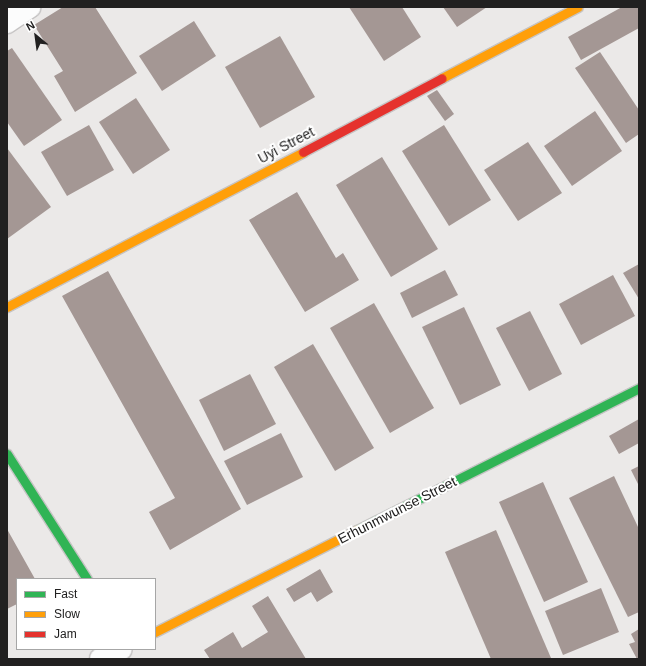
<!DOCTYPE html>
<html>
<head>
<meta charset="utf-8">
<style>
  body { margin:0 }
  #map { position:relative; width:646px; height:666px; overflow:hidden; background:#ebe9e8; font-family:Arial,sans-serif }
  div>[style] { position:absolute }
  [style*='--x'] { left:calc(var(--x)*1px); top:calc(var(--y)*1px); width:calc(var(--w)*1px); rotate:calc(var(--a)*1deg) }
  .building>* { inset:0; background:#a49794 }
  .roads { filter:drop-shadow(1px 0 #c6c4c4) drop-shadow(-1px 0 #c6c4c4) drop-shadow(0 1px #c6c4c4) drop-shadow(0 -1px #c6c4c4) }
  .street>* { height:22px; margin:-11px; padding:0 11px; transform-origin:11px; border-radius:11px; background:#fcfcfc }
  .fast>* { height:9px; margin:-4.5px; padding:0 4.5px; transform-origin:4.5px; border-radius:4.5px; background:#30b455 }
  .slow>* { height:9px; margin:-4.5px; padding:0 4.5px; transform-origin:4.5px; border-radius:4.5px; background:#ff9f0a }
  .jam>* { height:9px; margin:-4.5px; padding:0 4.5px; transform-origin:4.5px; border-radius:4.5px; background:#e5322d }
  span { translate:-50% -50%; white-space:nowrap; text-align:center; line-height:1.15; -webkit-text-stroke:4px #fff; paint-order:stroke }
  .street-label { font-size:14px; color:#212020 }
  .frame { position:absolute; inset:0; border:8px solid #212020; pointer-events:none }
  .legend { position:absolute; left:16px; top:578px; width:140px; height:72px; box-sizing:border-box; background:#fff; border:1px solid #a6a6a6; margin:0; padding:5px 7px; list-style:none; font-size:12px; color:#212020 }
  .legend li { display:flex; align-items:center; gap:8px; height:20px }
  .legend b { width:20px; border:1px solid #a6a6a6 }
  .north { position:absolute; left:16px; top:16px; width:40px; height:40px; -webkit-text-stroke:3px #fff; paint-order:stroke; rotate:331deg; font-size:11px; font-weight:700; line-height:16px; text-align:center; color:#212020 }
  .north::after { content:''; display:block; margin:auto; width:14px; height:18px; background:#212020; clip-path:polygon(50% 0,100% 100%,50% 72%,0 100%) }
</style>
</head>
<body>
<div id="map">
  <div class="building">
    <i style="clip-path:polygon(63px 7px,95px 7px,137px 73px,75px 112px,54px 76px,63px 71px,34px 25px)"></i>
    <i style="clip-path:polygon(349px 7px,402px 7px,421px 37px,384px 61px)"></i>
    <i style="clip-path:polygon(443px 7px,487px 7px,457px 27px)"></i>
    <i style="clip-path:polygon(622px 7px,639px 7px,639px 28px,581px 60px,568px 37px)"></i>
    <i style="clip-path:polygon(194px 21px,216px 56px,162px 91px,139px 56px)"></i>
    <i style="clip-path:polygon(280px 36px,315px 97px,260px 128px,225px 67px)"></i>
    <i style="clip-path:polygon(12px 48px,62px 120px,24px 146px,7px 122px,7px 51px)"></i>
    <i style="clip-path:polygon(600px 52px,639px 110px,639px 134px,626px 143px,575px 68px)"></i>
    <i style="clip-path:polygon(437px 90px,454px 114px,445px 121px,427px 96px)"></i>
    <i style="clip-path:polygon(136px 98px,170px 150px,133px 174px,99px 122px)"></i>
    <i style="clip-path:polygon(595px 111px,622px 151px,572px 186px,544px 146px)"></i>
    <i style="clip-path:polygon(89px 125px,114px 170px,67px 196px,41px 152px)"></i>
    <i style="clip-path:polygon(444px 125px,491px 200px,449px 226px,402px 151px)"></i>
    <i style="clip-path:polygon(528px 142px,562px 193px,518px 221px,484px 170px)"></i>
    <i style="clip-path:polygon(7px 148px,51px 207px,7px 239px)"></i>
    <i style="clip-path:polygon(382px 157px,438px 249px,391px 277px,336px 185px)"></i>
    <i style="clip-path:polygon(297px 192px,336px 258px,343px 253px,359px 280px,305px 312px,249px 220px)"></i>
    <i style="clip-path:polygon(639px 264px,639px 299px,623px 273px)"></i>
    <i style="clip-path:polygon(445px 270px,458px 295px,412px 318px,400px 293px)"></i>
    <i style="clip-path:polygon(108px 271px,241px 509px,170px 550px,149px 512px,175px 498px,62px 296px)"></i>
    <i style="clip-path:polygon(613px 275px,635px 316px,581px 345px,559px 304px)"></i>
    <i style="clip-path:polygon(374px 303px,434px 408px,390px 433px,330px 328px)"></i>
    <i style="clip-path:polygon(464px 307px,501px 385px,460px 405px,422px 327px)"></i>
    <i style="clip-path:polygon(530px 311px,562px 374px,529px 391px,496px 328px)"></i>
    <i style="clip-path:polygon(313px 344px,374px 448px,335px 471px,274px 367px)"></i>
    <i style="clip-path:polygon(250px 374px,276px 424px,224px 451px,199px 400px)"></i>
    <i style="clip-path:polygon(639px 419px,639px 443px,619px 454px,609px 436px)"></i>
    <i style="clip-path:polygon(281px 433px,303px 477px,247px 505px,224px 461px)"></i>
    <i style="clip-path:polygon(639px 466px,639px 486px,631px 470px)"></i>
    <i style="clip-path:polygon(614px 476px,639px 529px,639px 612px,628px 617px,569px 498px)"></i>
    <i style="clip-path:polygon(543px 482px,588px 582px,544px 602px,499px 502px)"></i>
    <i style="clip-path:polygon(7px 529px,35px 579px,17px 579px,17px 604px,7px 609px)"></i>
    <i style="clip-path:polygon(496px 530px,551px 658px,548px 659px,491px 659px,445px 552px)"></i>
    <i style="clip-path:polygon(320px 569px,333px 592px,317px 602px,311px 592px,294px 602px,286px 589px)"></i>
    <i style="clip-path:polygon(601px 588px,619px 632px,563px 655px,545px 611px)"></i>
    <i style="clip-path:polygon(268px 596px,306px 659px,210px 659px,204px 650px,233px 632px,242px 648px,268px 632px,252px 606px)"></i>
    <i style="clip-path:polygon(639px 629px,639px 659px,637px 659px,629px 644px,635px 642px,631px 634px)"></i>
  </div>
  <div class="roads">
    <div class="street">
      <i style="--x:7;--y:22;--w:27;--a:-34"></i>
      <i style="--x:101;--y:659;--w:22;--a:-27"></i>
    </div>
    <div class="fast">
      <i style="--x:7;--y:454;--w:148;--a:57.4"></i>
      <i style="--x:357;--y:530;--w:316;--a:-26.7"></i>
    </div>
    <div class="slow">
      <i style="--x:442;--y:78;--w:153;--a:-27.6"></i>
      <i style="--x:7;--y:307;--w:334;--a:-27.6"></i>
      <i style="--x:155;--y:632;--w:226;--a:-26.8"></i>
    </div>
    <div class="jam">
      <i style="--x:303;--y:152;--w:157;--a:-28"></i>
    </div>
  </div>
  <div class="street-label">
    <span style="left:286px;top:145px;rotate:-28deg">Uyi Street</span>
    <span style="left:397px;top:510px;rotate:-27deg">Erhunmwunse Street</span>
  </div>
  <div class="frame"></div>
  <ul class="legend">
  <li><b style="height:5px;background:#30b455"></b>Fast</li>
  <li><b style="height:5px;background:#ff9f0a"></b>Slow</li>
  <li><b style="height:5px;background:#e5322d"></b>Jam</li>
  </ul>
  <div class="north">N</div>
</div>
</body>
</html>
